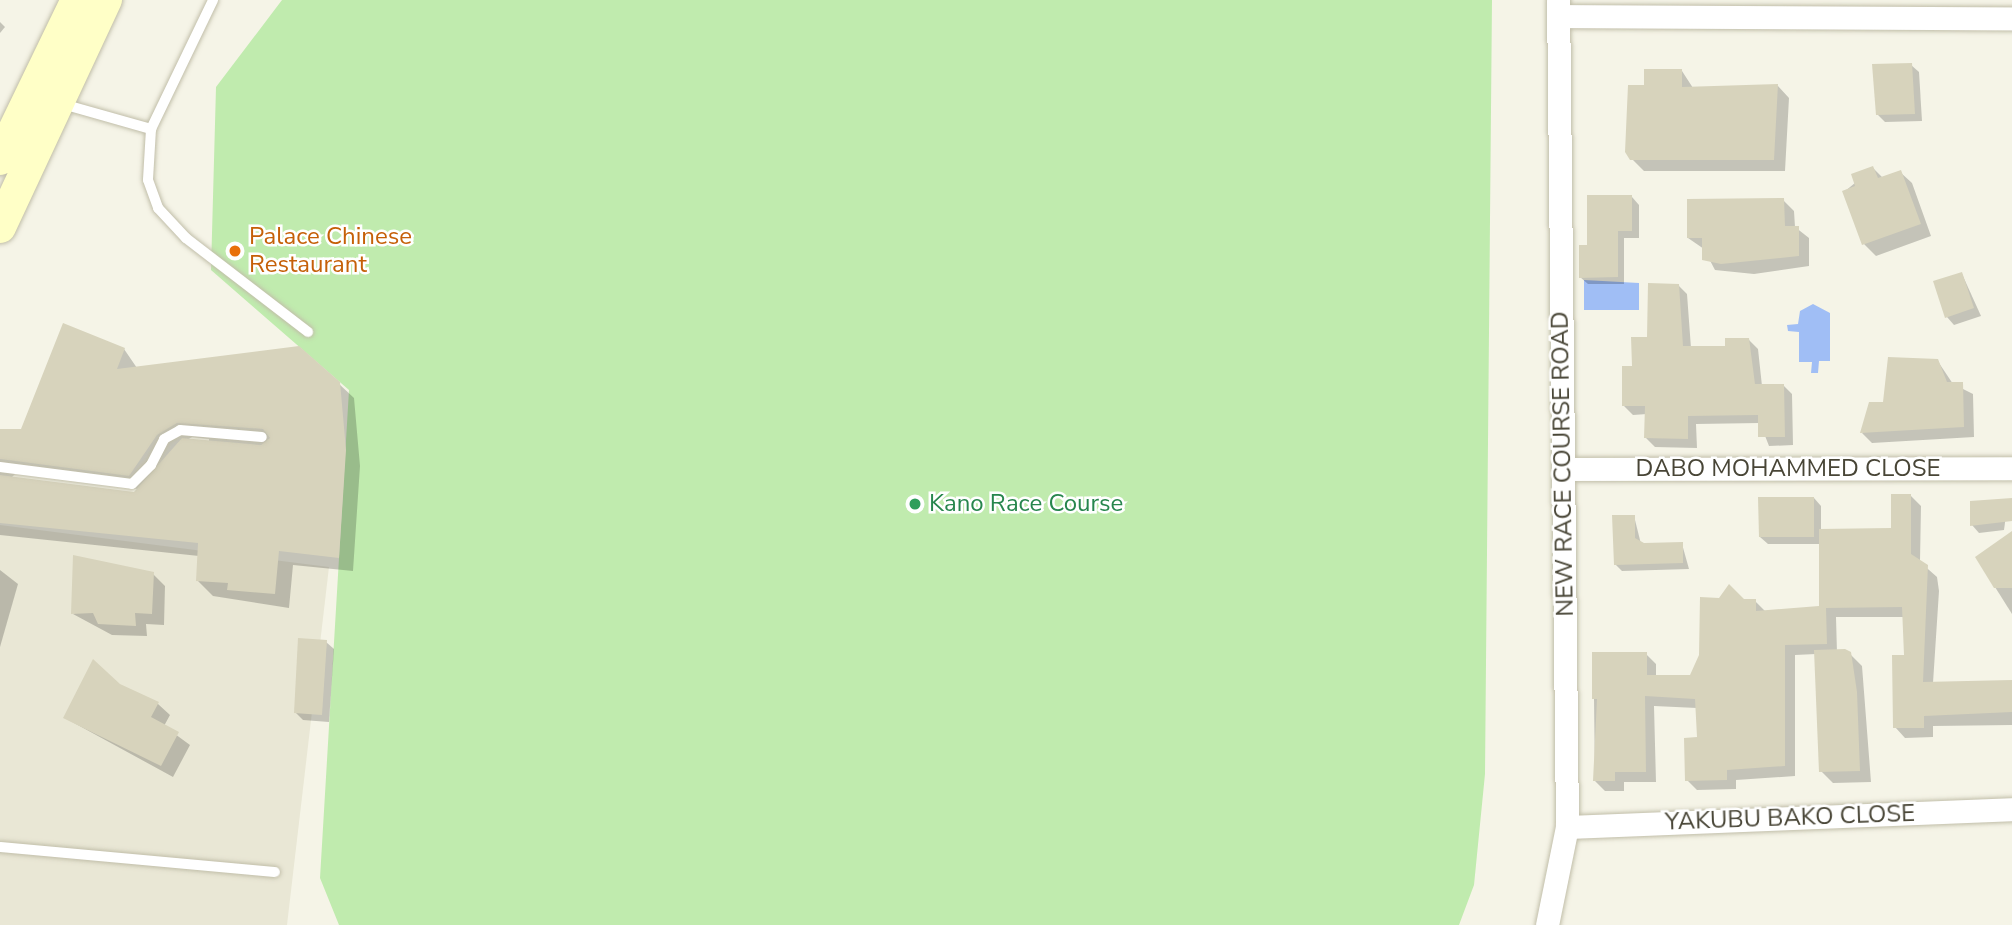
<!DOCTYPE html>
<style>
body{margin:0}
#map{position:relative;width:2012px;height:925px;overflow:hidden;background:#f5f4e7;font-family:"Nunito Sans",sans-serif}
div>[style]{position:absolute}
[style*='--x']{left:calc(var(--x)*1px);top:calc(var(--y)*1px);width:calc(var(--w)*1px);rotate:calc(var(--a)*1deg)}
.residential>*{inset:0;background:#e9e7d5}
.green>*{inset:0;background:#c0ebae}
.water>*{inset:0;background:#a0bef5}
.shadow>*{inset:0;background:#0003}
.building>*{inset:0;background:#d7d3bc}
.roads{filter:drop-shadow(0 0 2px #c1bea9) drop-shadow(0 0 2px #c1bea9)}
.lane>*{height:10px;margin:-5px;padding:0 5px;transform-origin:5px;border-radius:5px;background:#fff}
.street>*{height:23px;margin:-11.5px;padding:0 11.5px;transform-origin:11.5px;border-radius:11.5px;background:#fff}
.secondary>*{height:32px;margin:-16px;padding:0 16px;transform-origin:16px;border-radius:16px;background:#ffffc7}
.dots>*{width:19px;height:19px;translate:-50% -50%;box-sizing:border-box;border:4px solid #fff;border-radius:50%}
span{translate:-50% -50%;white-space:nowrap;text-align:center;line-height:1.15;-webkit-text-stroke:5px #fff;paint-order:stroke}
.food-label{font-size:24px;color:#c56008}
.left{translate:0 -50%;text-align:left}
.street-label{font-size:24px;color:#484536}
.leisure-label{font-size:24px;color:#27864d}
</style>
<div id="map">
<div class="residential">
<div style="clip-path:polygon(0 525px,329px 567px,287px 925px,0 925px)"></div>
</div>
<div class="green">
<div style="clip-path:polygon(282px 0,1492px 0,1485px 774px,1474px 885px,1459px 925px,339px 925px,320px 878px,349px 390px,211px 270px,216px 87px)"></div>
</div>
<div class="water">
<div style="clip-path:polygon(1584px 280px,1639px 283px,1639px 310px,1584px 310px)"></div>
<div style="clip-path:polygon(1813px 304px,1830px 313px,1830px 361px,1819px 361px,1818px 373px,1811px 373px,1812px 362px,1799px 362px,1799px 332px,1788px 331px,1787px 325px,1798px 324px,1800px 311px)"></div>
</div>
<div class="shadow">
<div style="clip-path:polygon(0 22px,5px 27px,0 33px)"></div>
<div style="clip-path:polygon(1911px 65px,1919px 72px,1922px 121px,1885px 122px,1877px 114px)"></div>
<div style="clip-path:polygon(1682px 71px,1693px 88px,1778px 86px,1789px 98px,1785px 171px,1644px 171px,1631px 158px,1645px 87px)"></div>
<div style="clip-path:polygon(1873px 168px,1883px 178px,1900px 172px,1912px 183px,1931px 236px,1876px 256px,1864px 244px,1844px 192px)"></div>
<div style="clip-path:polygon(1632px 197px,1639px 205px,1639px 238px,1624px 238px,1624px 284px,1588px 284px,1580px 277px,1589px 246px)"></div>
<div style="clip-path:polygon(1783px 200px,1794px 211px,1795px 227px,1809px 238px,1809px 266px,1754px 274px,1715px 270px,1704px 249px,1688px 238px)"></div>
<div style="clip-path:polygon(1962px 274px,1981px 316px,1954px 325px,1947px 317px)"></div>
<div style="clip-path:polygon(1678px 285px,1687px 294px,1691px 348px,1727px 348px,1749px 340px,1758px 349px,1762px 386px,1783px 385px,1792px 394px,1793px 445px,1769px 446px,1760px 423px,1696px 424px,1697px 448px,1655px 447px,1646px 438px,1647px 414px,1633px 415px,1624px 406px,1633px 368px)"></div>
<div style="clip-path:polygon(evenodd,124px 349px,137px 368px,338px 383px,354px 398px,360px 466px,353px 571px,293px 565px,289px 608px,213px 596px,198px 581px,199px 556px,0 535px,0 431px,22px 431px,124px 349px,192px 437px,209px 439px,209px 442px,187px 440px,192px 437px,124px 349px,16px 473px,138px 489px,132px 494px,11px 478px,16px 473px)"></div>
<div style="clip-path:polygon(1937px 360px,1953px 384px,1973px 394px,1974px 437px,1872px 443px,1862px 433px)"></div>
<div style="clip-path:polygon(1911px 496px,1921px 506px,1920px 562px,1937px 577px,1939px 591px,1933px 683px,2012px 682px,2012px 725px,1933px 726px,1933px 737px,1905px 738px,1895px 727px,1906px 657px,1904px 617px,1836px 617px,1837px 653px,1850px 654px,1862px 666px,1871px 782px,1833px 783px,1821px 771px,1816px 654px,1795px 655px,1795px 776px,1736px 780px,1736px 789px,1697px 790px,1687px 780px,1698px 739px,1697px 708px,1654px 706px,1656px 782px,1624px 782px,1624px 791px,1605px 791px,1595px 781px,1594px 699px,1646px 654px,1656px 664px,1656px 677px,1692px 677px,1744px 601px,1755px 601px,1766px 612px,1821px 608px,1821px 544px,1768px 544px,1760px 537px,1814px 498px,1821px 506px,1821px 531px,1893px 530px)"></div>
<div style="clip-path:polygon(2007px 508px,2004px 530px,1979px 533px,1972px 525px)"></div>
<div style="clip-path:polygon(1634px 516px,1641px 544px,1682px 544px,1689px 569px,1622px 571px,1615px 564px)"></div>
<div style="clip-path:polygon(2012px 533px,2012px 614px,1995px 587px)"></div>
<div style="clip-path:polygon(0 570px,18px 584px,0 647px)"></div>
<div style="clip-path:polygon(153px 574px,165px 586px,164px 625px,146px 624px,147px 636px,112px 635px,73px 614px)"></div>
<div style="clip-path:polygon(326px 642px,334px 649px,329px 722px,303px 720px,295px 712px)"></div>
<div style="clip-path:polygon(119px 686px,158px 704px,170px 715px,164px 726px,190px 745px,173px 777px,65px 718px)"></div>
</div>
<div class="building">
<div style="clip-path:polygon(1912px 63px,1915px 114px,1876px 115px,1872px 64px)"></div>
<div style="clip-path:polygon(1644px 69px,1682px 69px,1682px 87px,1778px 84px,1774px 160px,1630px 160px,1625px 152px,1628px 85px,1644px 85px)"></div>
<div style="clip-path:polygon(1873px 166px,1878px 178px,1901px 170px,1921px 224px,1862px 245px,1842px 191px,1855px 186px,1851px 174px)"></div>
<div style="clip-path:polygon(1587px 195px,1632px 195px,1632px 231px,1618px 231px,1618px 277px,1579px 278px,1579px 245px,1587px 245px)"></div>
<div style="clip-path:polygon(1784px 198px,1785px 226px,1799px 226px,1799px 256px,1721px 264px,1702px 260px,1702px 238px,1687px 238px,1687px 199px)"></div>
<div style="clip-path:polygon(1962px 272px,1974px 308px,1945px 318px,1933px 281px)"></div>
<div style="clip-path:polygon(1648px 283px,1679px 284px,1683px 346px,1725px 346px,1725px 338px,1749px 338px,1755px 384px,1784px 384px,1785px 437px,1758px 437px,1758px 415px,1688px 416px,1688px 439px,1644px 438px,1645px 406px,1622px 406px,1622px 366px,1632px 366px,1631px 337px,1647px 337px)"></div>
<div style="clip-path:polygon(63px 323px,125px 348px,117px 369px,299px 346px,340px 382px,346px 450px,339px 558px,279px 551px,275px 594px,227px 590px,228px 583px,196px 581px,198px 543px,0 523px,0 475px,134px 492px,182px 438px,261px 445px,270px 438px,263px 429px,177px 423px,157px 435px,129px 476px,0 459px,0 429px,21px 429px)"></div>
<div style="clip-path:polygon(1888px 357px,1938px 359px,1947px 382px,1963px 382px,1964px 427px,1860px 433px,1869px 402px,1883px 402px)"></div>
<div style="clip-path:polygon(1891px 494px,1911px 494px,1911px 554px,1928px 565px,1923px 682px,2012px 680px,2012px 712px,1924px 716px,1924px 728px,1893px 728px,1892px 655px,1904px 655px,1902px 607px,1826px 608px,1827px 644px,1785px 645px,1785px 766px,1727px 770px,1727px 780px,1685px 781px,1684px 738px,1697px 737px,1695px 699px,1645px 696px,1646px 772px,1615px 772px,1615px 781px,1593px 781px,1597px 699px,1592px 699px,1592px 652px,1647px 652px,1647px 675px,1690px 675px,1699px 655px,1700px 597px,1719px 598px,1729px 584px,1744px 599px,1756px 599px,1756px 611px,1819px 606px,1819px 529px,1891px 528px)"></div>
<div style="clip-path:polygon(1758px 497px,1814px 497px,1814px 537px,1759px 537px)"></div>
<div style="clip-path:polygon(2012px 498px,2012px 521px,1970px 526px,1970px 501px)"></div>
<div style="clip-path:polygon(1612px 515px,1635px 515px,1635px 538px,1644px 543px,1683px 542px,1683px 563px,1614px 565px)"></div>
<div style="clip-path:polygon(2012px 531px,2012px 588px,1994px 588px,1975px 557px)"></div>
<div style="clip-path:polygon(73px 555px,154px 572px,152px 614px,135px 613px,136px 626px,98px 624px,93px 613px,71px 614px)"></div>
<div style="clip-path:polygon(298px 638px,327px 640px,322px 715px,294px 713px)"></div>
<div style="clip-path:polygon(1845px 649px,1851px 652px,1857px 692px,1860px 771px,1819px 772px,1814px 650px)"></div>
<div style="clip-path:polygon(93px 659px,120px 684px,159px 702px,151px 717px,179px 732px,161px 766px,63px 718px)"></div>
</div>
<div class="roads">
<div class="lane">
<div style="--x:59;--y:103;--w:96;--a:15.8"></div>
<div style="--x:151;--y:129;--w:143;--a:-64.3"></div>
<div style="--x:151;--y:129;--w:51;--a:93.4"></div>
<div style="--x:148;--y:180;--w:30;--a:70"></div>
<div style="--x:158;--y:208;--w:41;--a:47"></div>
<div style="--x:186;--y:238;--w:154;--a:37.6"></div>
<div style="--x:0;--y:467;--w:133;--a:7.3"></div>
<div style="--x:132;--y:484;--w:27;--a:-45"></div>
<div style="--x:151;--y:465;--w:29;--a:-63"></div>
<div style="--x:164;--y:439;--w:18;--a:-29"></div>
<div style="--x:180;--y:430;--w:82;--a:4.9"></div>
<div style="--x:0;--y:847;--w:276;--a:5.2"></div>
</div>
<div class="street">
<div style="--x:1558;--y:16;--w:454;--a:0.3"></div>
<div style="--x:1563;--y:469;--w:449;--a:-0.1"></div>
<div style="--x:1567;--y:827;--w:445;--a:-2.3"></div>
<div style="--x:1547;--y:925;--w:100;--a:-78.5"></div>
<div style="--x:1567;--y:827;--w:827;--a:-90.62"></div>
</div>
<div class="secondary">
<div style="--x:0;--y:159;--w:177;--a:-64.2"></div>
<div style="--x:0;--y:227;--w:251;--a:-65"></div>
</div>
</div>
<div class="dots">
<div style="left:235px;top:251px;background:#e8710a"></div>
<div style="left:915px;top:504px;background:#2e9e5b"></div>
</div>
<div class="food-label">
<span class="left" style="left:249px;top:251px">Palace Chinese<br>Restaurant</span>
</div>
<div class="street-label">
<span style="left:1563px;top:464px;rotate:-91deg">NEW RACE COURSE ROAD</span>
<span style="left:1788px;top:469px">DABO MOHAMMED CLOSE</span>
<span style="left:1790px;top:818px;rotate:-2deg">YAKUBU BAKO CLOSE</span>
</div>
<div class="leisure-label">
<span class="left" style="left:929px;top:504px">Kano Race Course</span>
</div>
</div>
